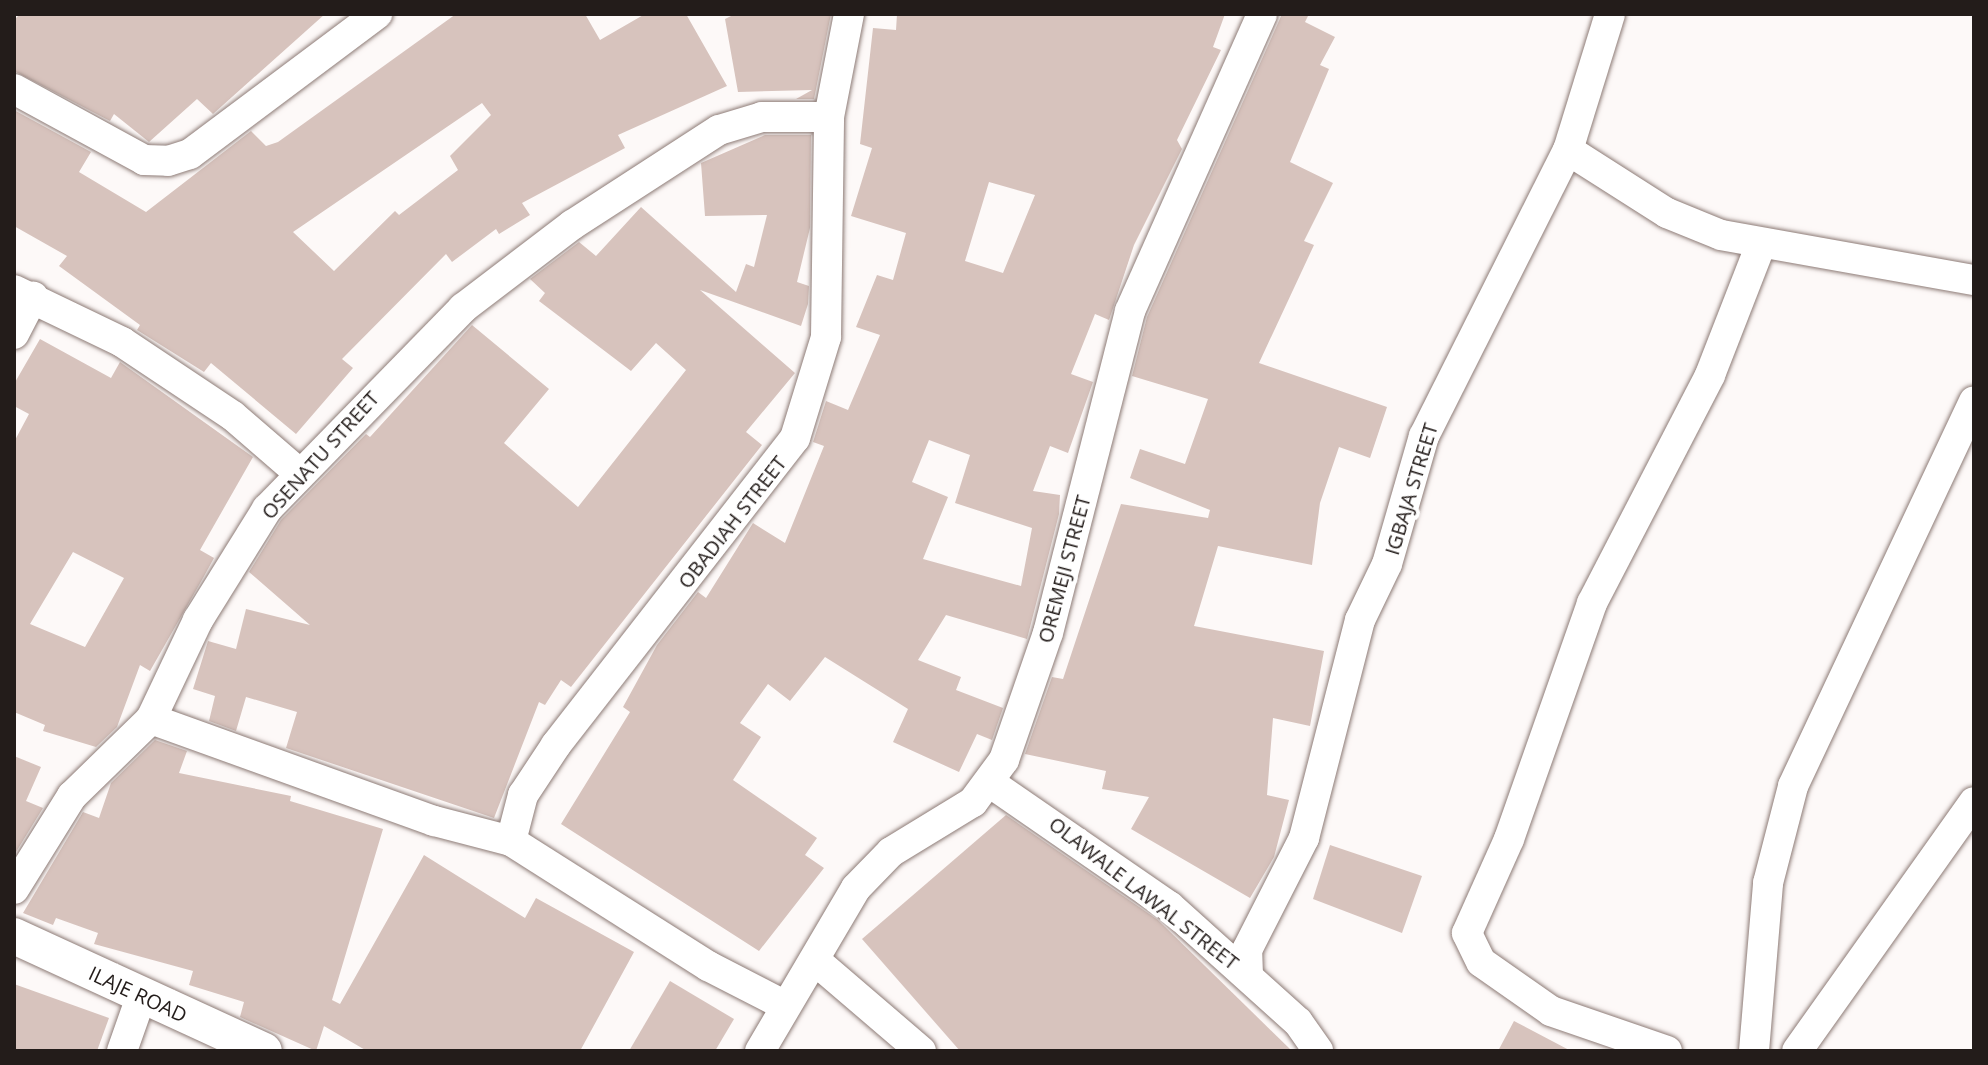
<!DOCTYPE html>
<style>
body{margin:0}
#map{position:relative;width:1988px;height:1065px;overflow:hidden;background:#fdf9f8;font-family:"Open Sans",sans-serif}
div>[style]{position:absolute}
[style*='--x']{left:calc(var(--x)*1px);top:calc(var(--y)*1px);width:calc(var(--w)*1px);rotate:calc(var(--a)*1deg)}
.building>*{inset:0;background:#d7c3bd}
.roads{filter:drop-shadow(0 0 2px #8d7b76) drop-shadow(0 0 2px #8d7b76)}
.minor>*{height:30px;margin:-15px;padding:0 15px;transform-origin:15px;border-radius:15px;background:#fff}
.tertiary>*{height:36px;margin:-18px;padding:0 18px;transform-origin:18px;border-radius:18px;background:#fff}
span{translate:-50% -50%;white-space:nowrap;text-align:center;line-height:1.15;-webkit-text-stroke:8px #fff;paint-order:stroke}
.street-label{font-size:20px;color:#231c1a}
.frame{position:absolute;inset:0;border:16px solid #231c1a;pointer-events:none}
</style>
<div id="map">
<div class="building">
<div style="clip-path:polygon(20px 14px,325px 14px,213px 114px,197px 99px,149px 142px,114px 114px,110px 121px,14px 71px,14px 20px)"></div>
<div style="clip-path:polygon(evenodd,456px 14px,585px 14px,600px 40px,645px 14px,686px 14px,727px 86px,618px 135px,625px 148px,522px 203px,530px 215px,499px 234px,496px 229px,452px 262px,446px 254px,342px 359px,353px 368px,296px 434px,211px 363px,204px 372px,137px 330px,140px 325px,59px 266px,67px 256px,14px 226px,14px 110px,91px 152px,79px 172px,146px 212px,251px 131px,266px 146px,278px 142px,456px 14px,482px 103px,491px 115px,450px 156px,458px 170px,399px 215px,395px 211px,334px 271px,293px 232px,482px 103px)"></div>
<div style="clip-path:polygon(735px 14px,831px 14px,814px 99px,796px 99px,812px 90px,738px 92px,725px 19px)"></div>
<div style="clip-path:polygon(evenodd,897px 14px,1225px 14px,1213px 47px,1221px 50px,1177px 140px,1182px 149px,1134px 245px,1109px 320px,1095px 314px,1071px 374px,1093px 382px,1068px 453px,1050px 446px,1033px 491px,1060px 495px,1059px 514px,1027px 639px,946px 615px,918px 660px,961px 677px,956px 690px,1003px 708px,992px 740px,977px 734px,959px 772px,893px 742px,908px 709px,825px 657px,790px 701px,768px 684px,740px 723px,761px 737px,733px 780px,817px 838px,805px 855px,824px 868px,759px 951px,561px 824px,630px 712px,623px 707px,657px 645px,698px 592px,706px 598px,753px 523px,785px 543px,824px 446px,813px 442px,826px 401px,848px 410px,880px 335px,856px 327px,877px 275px,893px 280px,906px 233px,851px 216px,872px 148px,860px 144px,873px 28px,896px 30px,897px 14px,989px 182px,1035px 195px,1003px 273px,965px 261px,989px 182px,897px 14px,929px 440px,970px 455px,955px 503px,1032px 528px,1021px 586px,923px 559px,948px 497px,912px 482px,929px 440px)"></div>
<div style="clip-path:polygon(1282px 14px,1309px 14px,1305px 22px,1335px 37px,1320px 65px,1329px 69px,1290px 162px,1333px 183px,1304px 241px,1314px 245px,1259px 363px,1387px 407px,1370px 458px,1339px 447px,1320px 503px,1312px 565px,1218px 546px,1194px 626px,1324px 651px,1310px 726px,1273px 718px,1267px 795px,1289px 800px,1274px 857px,1250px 898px,1131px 829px,1149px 797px,1102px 789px,1106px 771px,1025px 754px,1052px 677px,1063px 679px,1121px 504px,1208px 518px,1210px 510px,1130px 478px,1140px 449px,1185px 464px,1208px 399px,1132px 376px,1147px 317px)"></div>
<div style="clip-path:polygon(765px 135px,811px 135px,810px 228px,797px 282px,809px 286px,808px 304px,801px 326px,700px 290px,795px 373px,746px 432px,762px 445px,571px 687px,561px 680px,545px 705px,539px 702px,494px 818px,286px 748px,297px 712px,246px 697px,236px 731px,209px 721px,215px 696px,193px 689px,208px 641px,236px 649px,246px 609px,310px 625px,249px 572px,281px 520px,366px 434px,370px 437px,472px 325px,549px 389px,504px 443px,578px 507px,686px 370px,656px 343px,631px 371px,539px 301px,545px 293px,530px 279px,579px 242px,596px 256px,641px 207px,736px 292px,746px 264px,754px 267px,767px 215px,705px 216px,701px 163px)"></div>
<div style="clip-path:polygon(evenodd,40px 339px,111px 378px,120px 362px,253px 457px,200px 550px,214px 558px,203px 578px,150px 671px,140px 665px,117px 727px,96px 747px,43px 731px,45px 725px,14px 712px,14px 442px,29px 414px,14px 406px,14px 384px,40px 339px,73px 552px,124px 578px,85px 647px,30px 624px,73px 552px)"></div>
<div style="clip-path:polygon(155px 740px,187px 751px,179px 773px,291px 796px,290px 801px,383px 829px,332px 1000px,340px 1004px,424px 855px,525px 918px,536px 898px,634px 952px,580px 1051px,367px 1051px,324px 1026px,316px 1051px,240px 1017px,244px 1002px,189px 985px,193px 971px,94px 944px,98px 933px,56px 918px,53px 925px,23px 913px,83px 812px,99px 818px,111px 783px)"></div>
<div style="clip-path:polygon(14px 756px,41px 767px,26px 801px,43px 808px,16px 852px)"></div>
<div style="clip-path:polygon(1006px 815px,1158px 920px,1292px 1051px,960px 1051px,862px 939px)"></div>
<div style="clip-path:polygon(1330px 845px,1422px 876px,1402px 933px,1313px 899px)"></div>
<div style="clip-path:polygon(670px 981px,734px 1019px,715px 1051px,629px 1051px)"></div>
<div style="clip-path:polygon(14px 984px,109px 1018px,97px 1051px,14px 1051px)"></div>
<div style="clip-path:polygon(1514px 1021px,1571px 1051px,1498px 1051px)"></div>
</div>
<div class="roads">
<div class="minor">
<div style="--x:14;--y:89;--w:148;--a:28.6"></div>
<div style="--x:144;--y:160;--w:24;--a:2"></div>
<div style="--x:168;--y:161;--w:23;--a:-18"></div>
<div style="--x:190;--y:154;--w:234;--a:-36.8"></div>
<div style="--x:1568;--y:150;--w:117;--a:32.5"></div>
<div style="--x:1667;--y:213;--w:58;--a:22.2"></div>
<div style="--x:1721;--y:235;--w:257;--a:10.1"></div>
<div style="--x:14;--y:290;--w:120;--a:25.7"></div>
<div style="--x:122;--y:342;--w:133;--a:33.7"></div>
<div style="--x:233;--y:416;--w:87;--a:40.8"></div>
<div style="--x:14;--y:334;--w:42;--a:-62.8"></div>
<div style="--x:992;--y:784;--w:215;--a:34.6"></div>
<div style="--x:1169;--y:906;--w:173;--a:42"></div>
<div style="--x:1298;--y:1022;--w:35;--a:55"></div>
<div style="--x:511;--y:841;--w:48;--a:-75.4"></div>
<div style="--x:523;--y:795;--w:60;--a:-56.6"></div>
<div style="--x:556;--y:745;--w:389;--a:-52.1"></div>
<div style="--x:795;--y:438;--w:106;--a:-72.9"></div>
<div style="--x:826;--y:337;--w:220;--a:-89.2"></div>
<div style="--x:829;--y:117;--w:105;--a:-79"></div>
<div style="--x:14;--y:889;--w:110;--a:-58.1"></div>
<div style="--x:72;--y:796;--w:110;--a:-44.3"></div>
<div style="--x:817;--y:962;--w:137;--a:40.6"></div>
<div style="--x:1248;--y:975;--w:25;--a:-92"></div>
<div style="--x:1247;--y:950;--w:126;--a:-63"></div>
<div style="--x:1304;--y:838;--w:225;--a:-75.6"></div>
<div style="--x:1360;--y:620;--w:62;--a:-64.3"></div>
<div style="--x:1387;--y:564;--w:133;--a:-73.9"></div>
<div style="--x:1424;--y:436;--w:320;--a:-63.3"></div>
<div style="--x:1568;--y:150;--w:142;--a:-72.8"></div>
<div style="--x:784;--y:1005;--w:85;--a:-152.8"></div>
<div style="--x:708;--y:966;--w:233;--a:-147.6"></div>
<div style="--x:511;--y:841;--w:80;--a:-165.4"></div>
<div style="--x:434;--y:821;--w:301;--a:-160.2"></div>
<div style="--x:151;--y:719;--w:110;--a:-64.6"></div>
<div style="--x:198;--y:620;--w:131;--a:-58.1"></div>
<div style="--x:267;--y:509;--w:281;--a:-45.7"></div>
<div style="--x:463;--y:308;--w:137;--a:-37.3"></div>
<div style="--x:572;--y:225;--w:175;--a:-32.9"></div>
<div style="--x:719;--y:130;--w:45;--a:-16.8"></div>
<div style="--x:762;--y:117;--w:67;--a:0"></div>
<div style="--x:122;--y:1051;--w:57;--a:-70.6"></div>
<div style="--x:760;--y:1051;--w:189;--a:-59.5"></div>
<div style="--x:856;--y:888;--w:50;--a:-45.8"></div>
<div style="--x:891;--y:852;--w:96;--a:-31.4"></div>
<div style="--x:973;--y:802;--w:52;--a:-53.6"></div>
<div style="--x:1004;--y:760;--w:134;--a:-70.9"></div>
<div style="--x:1048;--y:633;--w:332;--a:-75.7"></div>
<div style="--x:1130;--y:311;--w:325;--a:-66"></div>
<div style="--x:1667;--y:1051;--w:123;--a:-161"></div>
<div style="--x:1551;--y:1011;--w:85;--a:-145"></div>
<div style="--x:1481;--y:962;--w:32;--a:-116"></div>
<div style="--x:1467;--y:933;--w:103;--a:-65.9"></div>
<div style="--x:1509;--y:839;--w:250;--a:-70.6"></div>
<div style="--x:1592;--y:603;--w:257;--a:-62.6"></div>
<div style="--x:1710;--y:375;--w:141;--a:-68.7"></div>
<div style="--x:1754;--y:1051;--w:169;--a:-85.2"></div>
<div style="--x:1768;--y:883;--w:100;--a:-75.5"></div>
<div style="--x:1793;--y:786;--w:425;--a:-64.8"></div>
<div style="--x:1797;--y:1051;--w:305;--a:-54.6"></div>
</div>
<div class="tertiary">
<div style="--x:14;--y:936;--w:275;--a:24.7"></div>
</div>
</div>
<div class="street-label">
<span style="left:320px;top:455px;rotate:-48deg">OSENATU STREET</span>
<span style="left:1411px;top:489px;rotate:-73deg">IGBAJA STREET</span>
<span style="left:732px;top:522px;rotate:-52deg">OBADIAH STREET</span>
<span style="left:1064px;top:569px;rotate:-75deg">OREMEJI STREET</span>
<span style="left:1144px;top:893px;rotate:38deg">OLAWALE LAWAL STREET</span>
<span style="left:138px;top:994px;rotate:25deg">ILAJE ROAD</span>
</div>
<div class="frame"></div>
</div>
